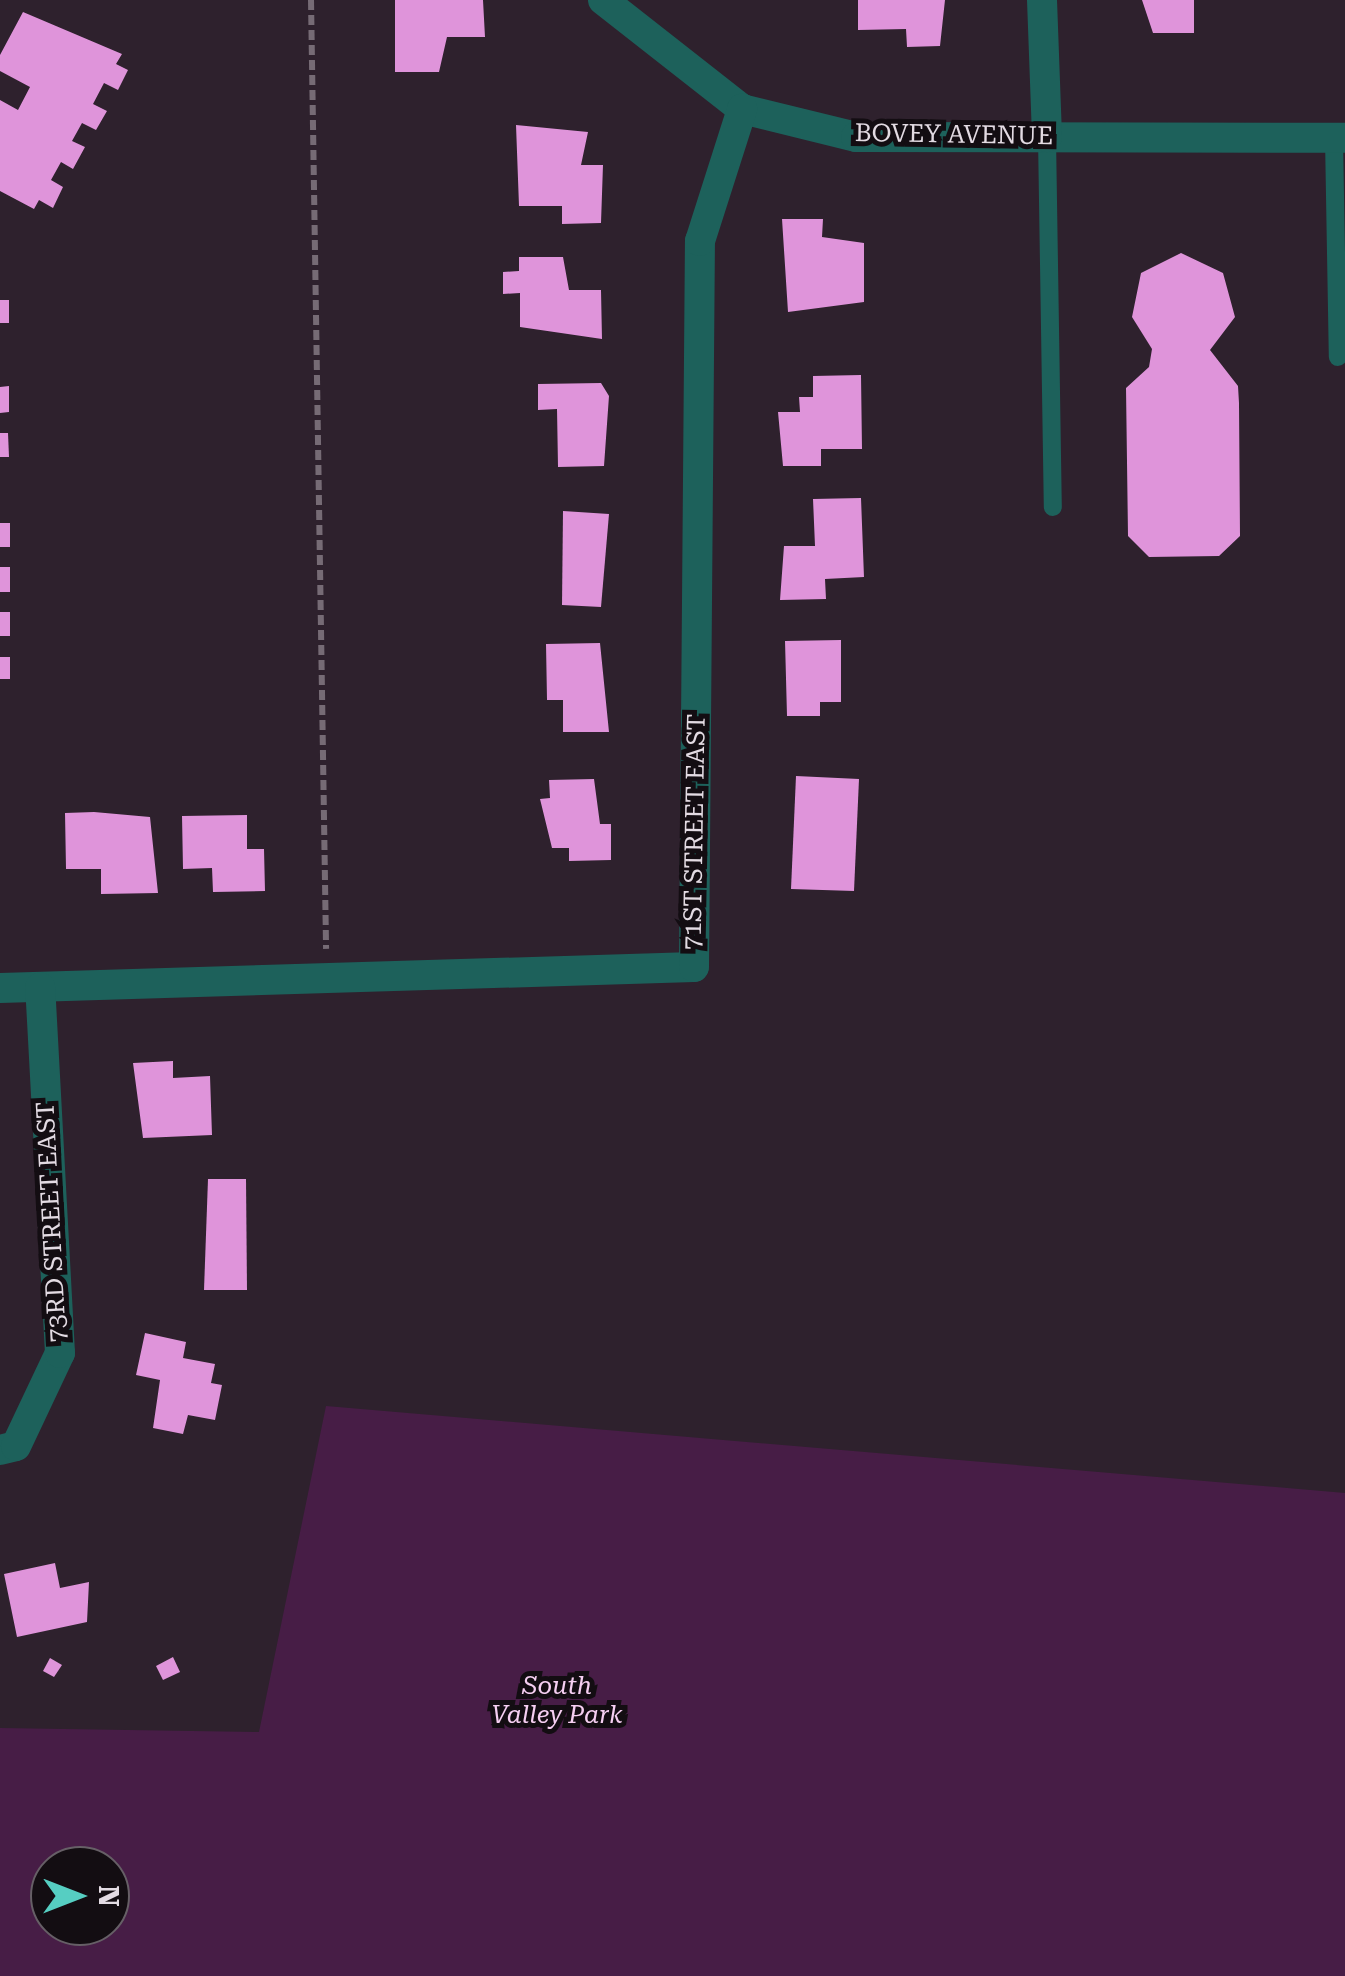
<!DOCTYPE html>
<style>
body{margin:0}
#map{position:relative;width:1345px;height:1976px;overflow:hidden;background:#2e212d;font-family:"Roboto Serif",serif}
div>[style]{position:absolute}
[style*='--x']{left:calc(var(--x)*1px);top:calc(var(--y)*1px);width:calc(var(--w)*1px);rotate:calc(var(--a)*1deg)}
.green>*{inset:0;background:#471d46}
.building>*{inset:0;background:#df94da}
.path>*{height:6px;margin-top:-3px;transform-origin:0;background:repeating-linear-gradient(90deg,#766b75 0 10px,transparent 0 15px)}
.lane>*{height:18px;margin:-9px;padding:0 9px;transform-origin:9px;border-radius:9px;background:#1d615b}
.street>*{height:30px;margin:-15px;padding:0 15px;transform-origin:15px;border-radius:15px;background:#1d615b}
span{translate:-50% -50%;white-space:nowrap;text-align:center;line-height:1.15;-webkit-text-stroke:10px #130d12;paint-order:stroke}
.street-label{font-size:25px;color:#e3dbe3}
.park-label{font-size:25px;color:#f6cff2;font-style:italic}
.north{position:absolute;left:30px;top:1846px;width:100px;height:100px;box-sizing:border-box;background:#130d12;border:2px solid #665f66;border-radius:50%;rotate:90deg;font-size:28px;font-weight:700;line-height:40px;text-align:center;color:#e3dbe3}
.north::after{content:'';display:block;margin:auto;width:35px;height:45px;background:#56cec2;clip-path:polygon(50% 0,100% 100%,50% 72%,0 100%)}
</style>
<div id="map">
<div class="green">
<div style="clip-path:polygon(evenodd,326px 1406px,1345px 1493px,1345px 1976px,0 1976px,0 1728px,259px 1732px,326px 1406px,50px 1866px,110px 1866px,110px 1926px,50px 1926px,50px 1866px)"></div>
</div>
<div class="building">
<div style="clip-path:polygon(395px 0,483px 0,485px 37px,447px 37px,439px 72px,395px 72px)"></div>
<div style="clip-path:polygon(858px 0,945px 0,940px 46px,907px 47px,906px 29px,858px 30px)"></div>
<div style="clip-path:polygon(1142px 0,1194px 0,1194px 33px,1153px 33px)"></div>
<div style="clip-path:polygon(23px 12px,122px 54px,116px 64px,128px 70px,118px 90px,104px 83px,93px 104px,107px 111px,96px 130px,82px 123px,72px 141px,85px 147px,73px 169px,61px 162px,51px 180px,63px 187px,53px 208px,39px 200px,34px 209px,0 191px,0 100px,18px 110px,30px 87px,0 71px,0 55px)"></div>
<div style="clip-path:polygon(516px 125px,588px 132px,581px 165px,603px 165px,601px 223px,562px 224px,562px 206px,519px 206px)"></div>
<div style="clip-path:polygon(782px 219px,823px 219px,822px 237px,864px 243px,864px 302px,788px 312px)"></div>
<div style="clip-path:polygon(1181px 253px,1223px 273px,1235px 317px,1210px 350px,1238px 386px,1239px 403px,1240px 536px,1219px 556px,1149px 557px,1128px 536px,1126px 388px,1149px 367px,1152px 349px,1132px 317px,1141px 273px)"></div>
<div style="clip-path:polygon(519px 257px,563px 257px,569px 290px,601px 290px,602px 339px,520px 327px,520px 293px,503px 294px,503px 272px,519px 271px)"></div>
<div style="clip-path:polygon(0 300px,9px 300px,9px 323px,0 323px)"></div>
<div style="clip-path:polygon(861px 375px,862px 449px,821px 449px,821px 466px,783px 466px,778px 412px,800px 412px,799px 397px,813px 397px,813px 376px)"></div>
<div style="clip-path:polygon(601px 383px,609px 396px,604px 466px,558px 467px,557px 409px,538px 410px,538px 384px)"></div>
<div style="clip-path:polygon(9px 386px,9px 412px,0 413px,0 387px)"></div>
<div style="clip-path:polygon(0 433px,8px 433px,9px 457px,0 457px)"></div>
<div style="clip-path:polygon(861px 498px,864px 577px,825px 579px,826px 599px,780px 600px,784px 546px,815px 546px,813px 499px)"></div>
<div style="clip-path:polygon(563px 511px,609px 514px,601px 607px,562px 605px)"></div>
<div style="clip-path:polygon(0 523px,10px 523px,10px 547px,0 547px)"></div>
<div style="clip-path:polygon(0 567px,10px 567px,10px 592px,0 592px)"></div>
<div style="clip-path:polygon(0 612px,10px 612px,10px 636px,0 636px)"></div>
<div style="clip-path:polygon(841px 640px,841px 702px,820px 702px,820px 716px,787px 716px,785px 641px)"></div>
<div style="clip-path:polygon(600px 643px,609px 732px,563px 732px,563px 700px,547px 700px,546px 644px)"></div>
<div style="clip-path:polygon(0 657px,10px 657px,10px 679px,0 679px)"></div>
<div style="clip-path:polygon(796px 776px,859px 779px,854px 891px,791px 889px)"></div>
<div style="clip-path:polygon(594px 779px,600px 824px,611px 824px,611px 860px,569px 861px,569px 848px,552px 848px,540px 799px,550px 798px,549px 780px)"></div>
<div style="clip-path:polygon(94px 812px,150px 817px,158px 893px,101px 894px,101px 869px,66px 869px,65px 813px)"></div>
<div style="clip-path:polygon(247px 815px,247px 849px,264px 849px,265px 891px,213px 892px,212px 868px,183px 869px,182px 816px)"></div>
<div style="clip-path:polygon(173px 1061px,173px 1078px,210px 1076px,212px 1135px,143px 1138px,133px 1063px)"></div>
<div style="clip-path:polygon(208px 1179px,246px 1179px,247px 1290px,204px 1290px)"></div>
<div style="clip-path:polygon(145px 1333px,186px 1342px,183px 1358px,215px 1364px,211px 1383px,222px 1385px,215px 1420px,188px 1415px,183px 1434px,153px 1428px,160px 1380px,136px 1375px)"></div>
<div style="clip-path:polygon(55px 1563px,60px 1588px,89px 1582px,87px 1622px,17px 1637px,4px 1574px)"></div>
<div style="clip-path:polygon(173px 1657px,180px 1672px,163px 1680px,156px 1666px)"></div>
<div style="clip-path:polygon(50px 1658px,62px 1665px,54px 1677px,43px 1671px)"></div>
</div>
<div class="path">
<div style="--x:311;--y:0;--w:949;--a:89.09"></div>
</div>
<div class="lane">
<div style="--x:1047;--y:137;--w:370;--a:89.1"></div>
<div style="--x:1334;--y:138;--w:219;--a:89"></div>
</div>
<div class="street">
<div style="--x:603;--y:0;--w:177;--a:38.1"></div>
<div style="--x:742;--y:109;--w:117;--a:13.8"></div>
<div style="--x:856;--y:137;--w:489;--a:0.1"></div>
<div style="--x:1042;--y:0;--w:137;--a:87.9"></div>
<div style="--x:0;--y:988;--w:694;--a:-1.73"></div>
<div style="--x:694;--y:967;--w:726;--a:-89.53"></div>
<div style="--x:700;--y:241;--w:139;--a:-72.3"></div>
<div style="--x:0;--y:1450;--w:16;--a:-14"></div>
<div style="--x:16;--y:1446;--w:103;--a:-64.7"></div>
<div style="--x:60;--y:1353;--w:366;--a:-93.1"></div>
</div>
<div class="street-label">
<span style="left:954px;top:135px;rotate:1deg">BOVEY AVENUE</span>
<span style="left:695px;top:832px;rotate:-89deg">71ST STREET EAST</span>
<span style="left:52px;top:1222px;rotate:-93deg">73RD STREET EAST</span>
</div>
<div class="park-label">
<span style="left:557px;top:1701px">South<br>Valley Park</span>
</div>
<div class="north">N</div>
</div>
